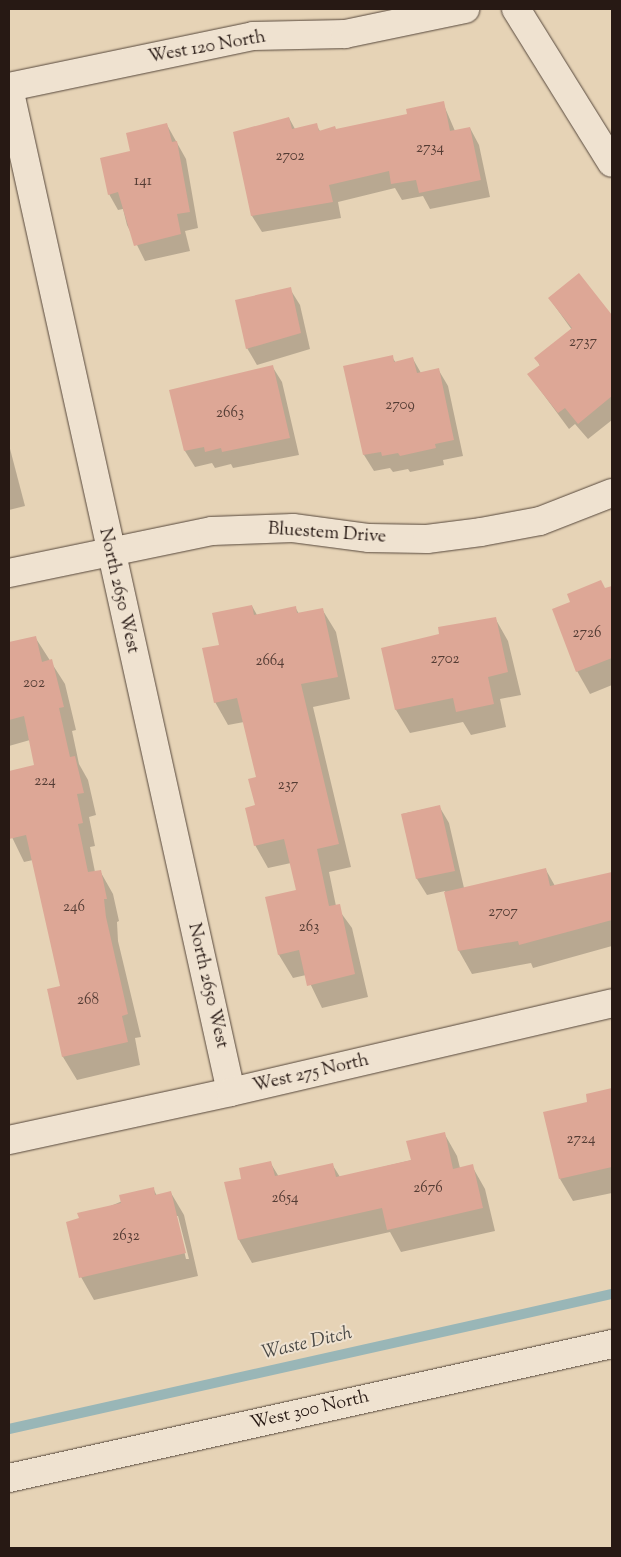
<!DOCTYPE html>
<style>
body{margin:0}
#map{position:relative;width:621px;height:1557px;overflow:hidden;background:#e6d3b6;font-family:"Sorts Mill Goudy",serif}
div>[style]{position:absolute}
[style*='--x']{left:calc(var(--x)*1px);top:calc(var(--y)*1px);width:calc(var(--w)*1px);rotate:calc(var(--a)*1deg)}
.shadow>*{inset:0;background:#0003}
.stream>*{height:10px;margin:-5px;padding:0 5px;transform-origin:5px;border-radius:5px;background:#99b6b7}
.building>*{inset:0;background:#dda796}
.roads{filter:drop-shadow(0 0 1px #57483c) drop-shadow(0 0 1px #57483c)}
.minor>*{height:28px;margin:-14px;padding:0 14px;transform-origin:14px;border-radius:14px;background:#efe2d0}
span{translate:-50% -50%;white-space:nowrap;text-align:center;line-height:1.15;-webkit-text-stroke:4px #efe2d0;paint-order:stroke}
.number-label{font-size:15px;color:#543c34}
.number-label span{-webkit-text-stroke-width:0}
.street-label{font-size:18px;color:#271914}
.water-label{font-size:19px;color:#494845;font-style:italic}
.frame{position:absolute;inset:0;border:10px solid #271914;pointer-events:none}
</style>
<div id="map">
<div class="shadow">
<div style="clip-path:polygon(443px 103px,455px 131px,470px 128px,479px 145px,490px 197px,430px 209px,423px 196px,402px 200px,395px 188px,338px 202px,341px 218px,262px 232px,252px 216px,234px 133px,289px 118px,295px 129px,316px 125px,320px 131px,336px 130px,409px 115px)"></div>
<div style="clip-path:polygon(167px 125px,186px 159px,198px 228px,185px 231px,190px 251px,145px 261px,127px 225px,123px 209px,118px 210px,109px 194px,132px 152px)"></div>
<div style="clip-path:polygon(579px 275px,612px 317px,612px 420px,588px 439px,575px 424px,569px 429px,529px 375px,540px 366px,536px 358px,572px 330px,549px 298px)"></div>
<div style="clip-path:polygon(290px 289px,300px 305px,310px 349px,257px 365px,247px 348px)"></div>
<div style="clip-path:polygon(392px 357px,396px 363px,413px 359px,421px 373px,438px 369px,448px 386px,463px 456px,443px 460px,444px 465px,410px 472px,408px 469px,393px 472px,390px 468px,374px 471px,364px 455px,345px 367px)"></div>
<div style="clip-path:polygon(272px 366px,282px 382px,299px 455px,233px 468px,231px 464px,215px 468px,212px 463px,195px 467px,185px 451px,171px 391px)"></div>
<div style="clip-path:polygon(9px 445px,25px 506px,9px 510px)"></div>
<div style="clip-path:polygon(612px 587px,612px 685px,590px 694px,577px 671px,605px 590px)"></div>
<div style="clip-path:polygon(252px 606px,257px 615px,295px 607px,299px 614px,322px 609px,336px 632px,350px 699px,313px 707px,351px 867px,329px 872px,336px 906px,352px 928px,368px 997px,322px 1008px,306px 975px,293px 978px,279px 955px,266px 898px,297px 891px,291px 863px,268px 868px,255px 845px,257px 778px,244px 722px,228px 725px,215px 702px,220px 646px)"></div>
<div style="clip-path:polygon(495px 618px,508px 641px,521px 695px,500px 699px,506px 727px,471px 735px,463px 722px,410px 733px,396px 710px,383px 649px,441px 635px)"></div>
<div style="clip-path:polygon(35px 637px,65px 684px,76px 730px,72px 731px,79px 764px,88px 780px,96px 815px,89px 817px,95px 846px,90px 847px,95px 872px,100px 871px,113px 894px,119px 921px,117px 922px,118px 941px,141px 1037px,135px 1038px,140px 1065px,77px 1080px,63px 1057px,48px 990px,61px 987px,33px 860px,24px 862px,9px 831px,9px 772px,36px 766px,30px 740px,9px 746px,9px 644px)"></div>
<div style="clip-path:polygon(439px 806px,449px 823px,464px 888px,546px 870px,555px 886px,612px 874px,612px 946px,533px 968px,531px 963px,472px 974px,459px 951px,445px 891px,427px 895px,417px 879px,402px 814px)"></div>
<div style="clip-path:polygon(612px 1090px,612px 1193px,573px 1201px,560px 1179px,589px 1103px,587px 1095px)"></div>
<div style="clip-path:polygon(444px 1133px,457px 1156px,460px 1168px,472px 1166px,485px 1189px,495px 1231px,401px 1252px,390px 1232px,252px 1263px,239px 1240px,243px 1179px,270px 1162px,279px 1177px,332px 1164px,340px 1177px,412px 1160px)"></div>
<div style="clip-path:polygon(evenodd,153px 1188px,157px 1196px,171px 1193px,184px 1215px,198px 1276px,94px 1300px,81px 1277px,80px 1219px,153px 1188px,176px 1216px,178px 1216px,189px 1259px,186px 1259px,176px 1216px)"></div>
</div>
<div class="stream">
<div style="--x:9;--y:1429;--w:618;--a:-12.62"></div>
</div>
<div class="building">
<div style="clip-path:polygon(444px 101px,450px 131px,470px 127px,481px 180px,419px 193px,416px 180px,391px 184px,389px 171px,329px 185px,333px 202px,251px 216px,233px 132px,289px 117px,292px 129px,317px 123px,319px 131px,335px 126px,336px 129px,407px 114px,406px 109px)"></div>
<div style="clip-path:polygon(167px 123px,172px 142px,177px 141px,190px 212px,177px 214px,181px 234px,134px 246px,118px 192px,108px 195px,100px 158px,130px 151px,126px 133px)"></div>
<div style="clip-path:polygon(579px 273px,612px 315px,612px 396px,578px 424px,565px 408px,558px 413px,527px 374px,540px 365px,534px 358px,572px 328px,548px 298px)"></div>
<div style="clip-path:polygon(291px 287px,301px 333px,246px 349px,235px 300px)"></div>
<div style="clip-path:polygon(393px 355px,394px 362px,413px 357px,417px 373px,439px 368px,454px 440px,435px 444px,436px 448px,400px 456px,398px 453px,382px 456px,381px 452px,363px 455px,343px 366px)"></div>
<div style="clip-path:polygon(273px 365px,290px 438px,222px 452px,221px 448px,205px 452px,204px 447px,184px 451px,169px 390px)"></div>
<div style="clip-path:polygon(601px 580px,605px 588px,612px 586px,612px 658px,576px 672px,552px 609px,570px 602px,567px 594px)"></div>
<div style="clip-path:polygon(252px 605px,254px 615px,296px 606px,297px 613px,323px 608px,338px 677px,301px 684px,339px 844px,317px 849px,329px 906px,340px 904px,355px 974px,307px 986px,299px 950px,278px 955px,265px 897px,296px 890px,284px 839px,254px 846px,245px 808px,255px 805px,248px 779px,256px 777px,237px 698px,214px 703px,202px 648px,219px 645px,212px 613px)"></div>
<div style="clip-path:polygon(496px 617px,508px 672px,488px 677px,494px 704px,456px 712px,453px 698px,395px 710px,381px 648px,439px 634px,438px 627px)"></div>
<div style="clip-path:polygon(36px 636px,42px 662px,52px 659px,64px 707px,59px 708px,70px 757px,75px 756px,84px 793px,77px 794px,83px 823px,78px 824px,88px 872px,101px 870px,107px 899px,104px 899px,106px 917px,128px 1014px,122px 1016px,128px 1042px,62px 1057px,47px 989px,60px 986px,26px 835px,9px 839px,9px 771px,34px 765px,24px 716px,9px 720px,9px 642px)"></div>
<div style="clip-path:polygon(440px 805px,455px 871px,416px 879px,401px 814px)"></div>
<div style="clip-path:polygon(546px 868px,550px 886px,612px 872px,612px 920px,519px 945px,518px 941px,458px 951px,444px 892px)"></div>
<div style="clip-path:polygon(612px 1088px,612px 1167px,559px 1179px,543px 1112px,587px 1102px,586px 1094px)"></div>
<div style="clip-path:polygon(445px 1132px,453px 1169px,473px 1164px,483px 1208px,387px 1230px,382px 1208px,238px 1240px,224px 1182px,241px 1179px,239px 1168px,271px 1161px,275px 1176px,333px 1163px,336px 1177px,411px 1160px,406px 1141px)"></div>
<div style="clip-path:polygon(154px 1187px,155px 1195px,171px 1191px,186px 1253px,79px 1278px,66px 1222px,79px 1218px,77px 1213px,121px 1203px,119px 1195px)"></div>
</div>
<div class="roads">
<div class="minor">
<div style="--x:516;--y:9;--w:181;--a:58.1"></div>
<div style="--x:9;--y:87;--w:249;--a:-11.8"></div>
<div style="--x:253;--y:36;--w:92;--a:-1.2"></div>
<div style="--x:345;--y:34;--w:123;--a:-11.8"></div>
<div style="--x:9;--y:88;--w:1028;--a:77.53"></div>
<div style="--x:9;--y:573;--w:207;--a:-11.7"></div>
<div style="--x:212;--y:531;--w:81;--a:-2.1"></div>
<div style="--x:293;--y:528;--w:77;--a:7.5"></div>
<div style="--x:369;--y:538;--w:58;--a:1"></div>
<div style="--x:427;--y:539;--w:54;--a:-7.4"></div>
<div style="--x:481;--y:532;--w:60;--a:-10.6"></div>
<div style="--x:540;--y:521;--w:77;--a:-21.3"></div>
<div style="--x:9;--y:1140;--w:227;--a:-12.2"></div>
<div style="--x:231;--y:1092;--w:391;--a:-13.1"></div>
<div style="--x:9;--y:1478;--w:618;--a:-12.53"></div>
</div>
</div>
<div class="number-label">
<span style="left:430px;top:149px">2734</span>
<span style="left:290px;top:157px">2702</span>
<span style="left:143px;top:182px">141</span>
<span style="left:583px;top:343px">2737</span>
<span style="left:400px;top:406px">2709</span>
<span style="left:230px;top:414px">2663</span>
<span style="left:587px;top:634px">2726</span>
<span style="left:445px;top:660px">2702</span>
<span style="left:270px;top:662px">2664</span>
<span style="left:34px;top:684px">202</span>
<span style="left:45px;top:782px">224</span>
<span style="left:288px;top:786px">237</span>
<span style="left:74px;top:908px">246</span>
<span style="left:503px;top:913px">2707</span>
<span style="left:309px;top:928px">263</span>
<span style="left:88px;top:1001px">268</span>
<span style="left:581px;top:1140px">2724</span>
<span style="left:428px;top:1189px">2676</span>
<span style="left:285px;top:1199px">2654</span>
<span style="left:126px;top:1237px">2632</span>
</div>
<div class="street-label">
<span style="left:207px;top:48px;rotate:-10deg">West 120 North</span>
<span style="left:327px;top:534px;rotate:4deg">Bluestem Drive</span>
<span style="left:118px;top:591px;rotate:77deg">North 2650 West</span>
<span style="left:207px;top:986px;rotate:77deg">North 2650 West</span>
<span style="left:311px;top:1074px;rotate:-13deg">West 275 North</span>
<span style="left:310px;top:1411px;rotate:-13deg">West 300 North</span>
</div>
<div class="water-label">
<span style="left:307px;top:1344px;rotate:-13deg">Waste Ditch</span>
</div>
<div class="frame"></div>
</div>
